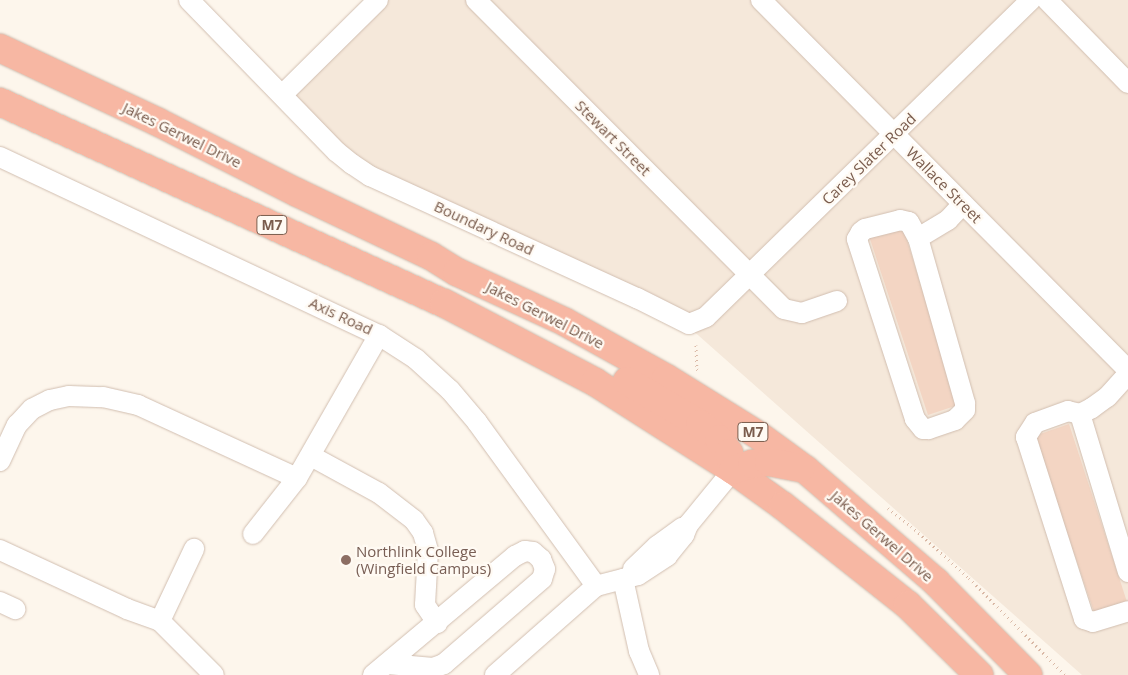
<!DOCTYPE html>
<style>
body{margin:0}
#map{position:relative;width:1128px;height:675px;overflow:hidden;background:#fdf6ec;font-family:"Open Sans",sans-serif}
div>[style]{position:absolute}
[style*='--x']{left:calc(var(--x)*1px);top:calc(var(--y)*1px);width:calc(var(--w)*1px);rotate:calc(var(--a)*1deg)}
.residential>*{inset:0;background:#f5e8da}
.building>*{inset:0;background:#f3d5c3}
.path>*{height:3px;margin-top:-1.5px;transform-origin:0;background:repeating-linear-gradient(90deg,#d9b8a5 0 1px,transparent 0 5px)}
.roads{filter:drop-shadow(0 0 1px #d1beb0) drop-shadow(0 0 1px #d1beb0)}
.minor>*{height:20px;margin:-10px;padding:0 10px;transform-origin:10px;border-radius:10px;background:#fff}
.highway>*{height:28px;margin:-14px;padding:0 14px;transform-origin:14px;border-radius:14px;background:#f7b7a3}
.dots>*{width:14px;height:14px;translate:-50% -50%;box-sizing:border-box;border:2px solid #fffaf3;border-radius:50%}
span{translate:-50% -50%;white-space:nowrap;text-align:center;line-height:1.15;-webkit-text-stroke:4.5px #fffaf3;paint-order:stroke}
.shield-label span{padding:1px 4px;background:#fffaf3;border:1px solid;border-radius:4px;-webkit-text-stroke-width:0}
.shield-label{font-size:14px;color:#7a5c4d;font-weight:700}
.street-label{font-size:15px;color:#7a5c4d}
.education-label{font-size:15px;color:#785e54}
.left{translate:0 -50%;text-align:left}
</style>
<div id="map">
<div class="residential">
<div style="clip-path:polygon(375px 0,1128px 0,1128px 675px,1082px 675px,690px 328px,370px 178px,279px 96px)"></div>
</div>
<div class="building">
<div style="clip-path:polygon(902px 224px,958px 405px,928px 415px,868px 233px)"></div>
<div style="clip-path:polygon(1069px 424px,1128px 605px,1095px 615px,1034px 436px)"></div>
</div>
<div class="path">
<div style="--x:696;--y:345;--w:24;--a:88"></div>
<div style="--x:697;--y:369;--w:3;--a:45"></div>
<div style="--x:888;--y:508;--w:29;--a:38"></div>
<div style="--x:911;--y:526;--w:78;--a:41.9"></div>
<div style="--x:969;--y:578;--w:136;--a:45.3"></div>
</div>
<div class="roads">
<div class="minor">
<div style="--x:189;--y:0;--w:212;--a:45.8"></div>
<div style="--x:337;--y:152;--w:19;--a:39"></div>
<div style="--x:352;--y:164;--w:22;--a:34"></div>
<div style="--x:370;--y:176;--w:294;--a:24.6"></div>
<div style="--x:637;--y:298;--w:58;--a:26.6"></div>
<div style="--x:689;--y:324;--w:18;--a:-22"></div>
<div style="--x:706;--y:317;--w:454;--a:-44.3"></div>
<div style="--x:476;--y:0;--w:436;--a:45.1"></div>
<div style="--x:784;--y:309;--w:18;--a:13"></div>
<div style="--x:802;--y:313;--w:37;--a:-19"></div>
<div style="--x:761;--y:0;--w:521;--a:45.23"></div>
<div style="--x:1047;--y:0;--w:116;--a:45.7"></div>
<div style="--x:282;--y:95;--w:135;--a:-44.7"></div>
<div style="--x:0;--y:157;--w:419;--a:25.2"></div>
<div style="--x:379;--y:335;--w:44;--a:33"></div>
<div style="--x:416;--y:359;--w:46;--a:42.4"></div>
<div style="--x:450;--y:390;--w:42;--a:49.8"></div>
<div style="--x:477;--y:422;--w:203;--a:54"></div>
<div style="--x:900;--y:220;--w:9;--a:13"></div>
<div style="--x:909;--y:222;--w:18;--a:61"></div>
<div style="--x:918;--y:238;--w:172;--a:74.1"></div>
<div style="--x:965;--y:403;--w:7;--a:90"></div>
<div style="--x:965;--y:410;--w:14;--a:135"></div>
<div style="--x:955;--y:420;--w:28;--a:161"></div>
<div style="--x:929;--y:429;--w:6;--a:180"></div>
<div style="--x:923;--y:429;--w:13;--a:-129"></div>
<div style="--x:915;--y:419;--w:189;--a:-107.9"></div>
<div style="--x:857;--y:239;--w:8;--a:-60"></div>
<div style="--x:861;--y:232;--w:5;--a:-37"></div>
<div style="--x:865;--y:229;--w:36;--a:-14"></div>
<div style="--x:918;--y:238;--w:35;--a:-31"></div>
<div style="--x:948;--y:220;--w:22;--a:-47"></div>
<div style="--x:1128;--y:374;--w:31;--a:132"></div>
<div style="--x:1107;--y:397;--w:19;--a:144"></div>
<div style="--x:1092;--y:408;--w:13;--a:153"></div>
<div style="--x:1080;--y:414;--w:12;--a:-166"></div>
<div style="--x:1068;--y:411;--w:35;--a:160"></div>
<div style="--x:1035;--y:423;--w:17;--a:123"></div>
<div style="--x:1026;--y:437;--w:191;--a:72.3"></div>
<div style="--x:1084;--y:619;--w:9;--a:18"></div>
<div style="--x:1093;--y:622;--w:37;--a:-17"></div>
<div style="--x:1080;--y:414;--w:165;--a:73.1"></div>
<div style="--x:311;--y:456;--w:77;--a:28.6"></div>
<div style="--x:379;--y:493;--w:44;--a:37.6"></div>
<div style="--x:414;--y:520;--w:16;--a:55"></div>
<div style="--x:423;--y:533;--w:19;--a:74"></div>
<div style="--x:428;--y:551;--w:54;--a:93.2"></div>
<div style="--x:425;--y:605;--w:22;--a:56"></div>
<div style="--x:0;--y:461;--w:40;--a:-65"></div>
<div style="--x:17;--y:425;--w:22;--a:-47"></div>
<div style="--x:32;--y:409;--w:20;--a:-27"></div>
<div style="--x:50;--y:400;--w:19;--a:-12"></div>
<div style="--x:69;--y:396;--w:34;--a:2"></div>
<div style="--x:103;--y:397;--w:36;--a:13"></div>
<div style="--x:138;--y:405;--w:175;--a:24.7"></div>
<div style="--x:253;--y:534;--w:71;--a:-51.8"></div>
<div style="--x:297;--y:478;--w:165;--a:-60.2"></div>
<div style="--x:0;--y:550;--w:140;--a:24.9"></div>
<div style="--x:127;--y:609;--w:35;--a:20"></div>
<div style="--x:160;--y:621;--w:80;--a:-64.7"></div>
<div style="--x:633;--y:569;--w:33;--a:-44"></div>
<div style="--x:657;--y:546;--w:31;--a:-36"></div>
<div style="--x:623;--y:579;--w:74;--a:77.5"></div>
<div style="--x:639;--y:651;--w:26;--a:67"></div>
<div style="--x:0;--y:602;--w:17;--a:25"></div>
<div style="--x:160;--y:621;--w:76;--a:45"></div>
<div style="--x:373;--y:675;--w:185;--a:-40"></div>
<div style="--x:515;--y:556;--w:11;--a:-27"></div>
<div style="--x:525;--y:551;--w:8;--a:7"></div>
<div style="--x:533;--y:552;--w:11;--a:41"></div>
<div style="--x:541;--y:559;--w:11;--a:68"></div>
<div style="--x:545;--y:569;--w:10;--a:107"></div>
<div style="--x:542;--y:579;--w:130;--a:139.1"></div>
<div style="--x:444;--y:664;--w:12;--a:160"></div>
<div style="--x:433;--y:668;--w:45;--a:-174.9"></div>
<div style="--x:495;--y:675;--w:135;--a:-41.4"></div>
<div style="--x:596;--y:586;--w:43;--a:-14.7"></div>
<div style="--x:638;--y:575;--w:35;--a:-33"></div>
<div style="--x:667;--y:556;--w:27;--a:-51"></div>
<div style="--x:684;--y:535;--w:11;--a:-68"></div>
<div style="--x:688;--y:525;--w:71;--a:-50.7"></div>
</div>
<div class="highway">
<div style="--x:0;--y:48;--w:174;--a:25.1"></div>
<div style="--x:158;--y:122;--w:155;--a:26.9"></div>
<div style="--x:296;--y:192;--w:149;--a:25.4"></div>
<div style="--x:431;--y:256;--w:31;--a:32"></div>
<div style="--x:457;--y:272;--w:119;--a:24.8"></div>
<div style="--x:565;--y:322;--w:115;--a:29"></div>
<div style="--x:666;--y:378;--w:108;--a:31.8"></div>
<div style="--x:758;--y:435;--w:59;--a:36.1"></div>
<div style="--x:806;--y:470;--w:172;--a:40.7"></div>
<div style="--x:936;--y:582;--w:131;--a:45.3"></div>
<div style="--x:0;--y:102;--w:487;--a:24.4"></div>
<div style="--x:444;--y:303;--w:170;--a:27.6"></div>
<div style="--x:595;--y:382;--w:164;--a:32.5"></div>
<div style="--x:733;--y:470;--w:62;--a:35.8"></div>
<div style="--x:783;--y:506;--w:159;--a:38.4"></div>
<div style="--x:908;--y:605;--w:100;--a:44.6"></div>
<div style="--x:627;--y:381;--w:85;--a:30.5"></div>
<div style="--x:700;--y:424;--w:24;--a:38"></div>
<div style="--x:719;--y:439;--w:17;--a:54"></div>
<div style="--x:729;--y:453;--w:16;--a:75"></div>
<div style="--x:733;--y:470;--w:20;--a:-18"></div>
<div style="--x:752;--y:464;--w:17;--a:-7"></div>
<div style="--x:769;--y:462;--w:32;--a:11"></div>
</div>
</div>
<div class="dots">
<div style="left:346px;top:560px;background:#8d6e63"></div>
</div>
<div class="shield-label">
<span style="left:272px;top:225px">M7</span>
<span style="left:753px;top:432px">M7</span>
</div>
<div class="street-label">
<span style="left:182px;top:135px;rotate:26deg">Jakes Gerwel Drive</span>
<span style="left:613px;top:138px;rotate:45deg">Stewart Street</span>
<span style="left:869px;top:159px;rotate:-44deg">Carey Slater Road</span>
<span style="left:944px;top:185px;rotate:45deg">Wallace Street</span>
<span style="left:484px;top:228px;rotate:25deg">Boundary Road</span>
<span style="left:545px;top:315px;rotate:27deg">Jakes Gerwel Drive</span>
<span style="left:341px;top:316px;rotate:25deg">Axis Road</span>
<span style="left:882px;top:536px;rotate:41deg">Jakes Gerwel Drive</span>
</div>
<div class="education-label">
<span class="left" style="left:356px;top:560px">Northlink College<br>(Wingfield Campus)</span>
</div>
</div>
